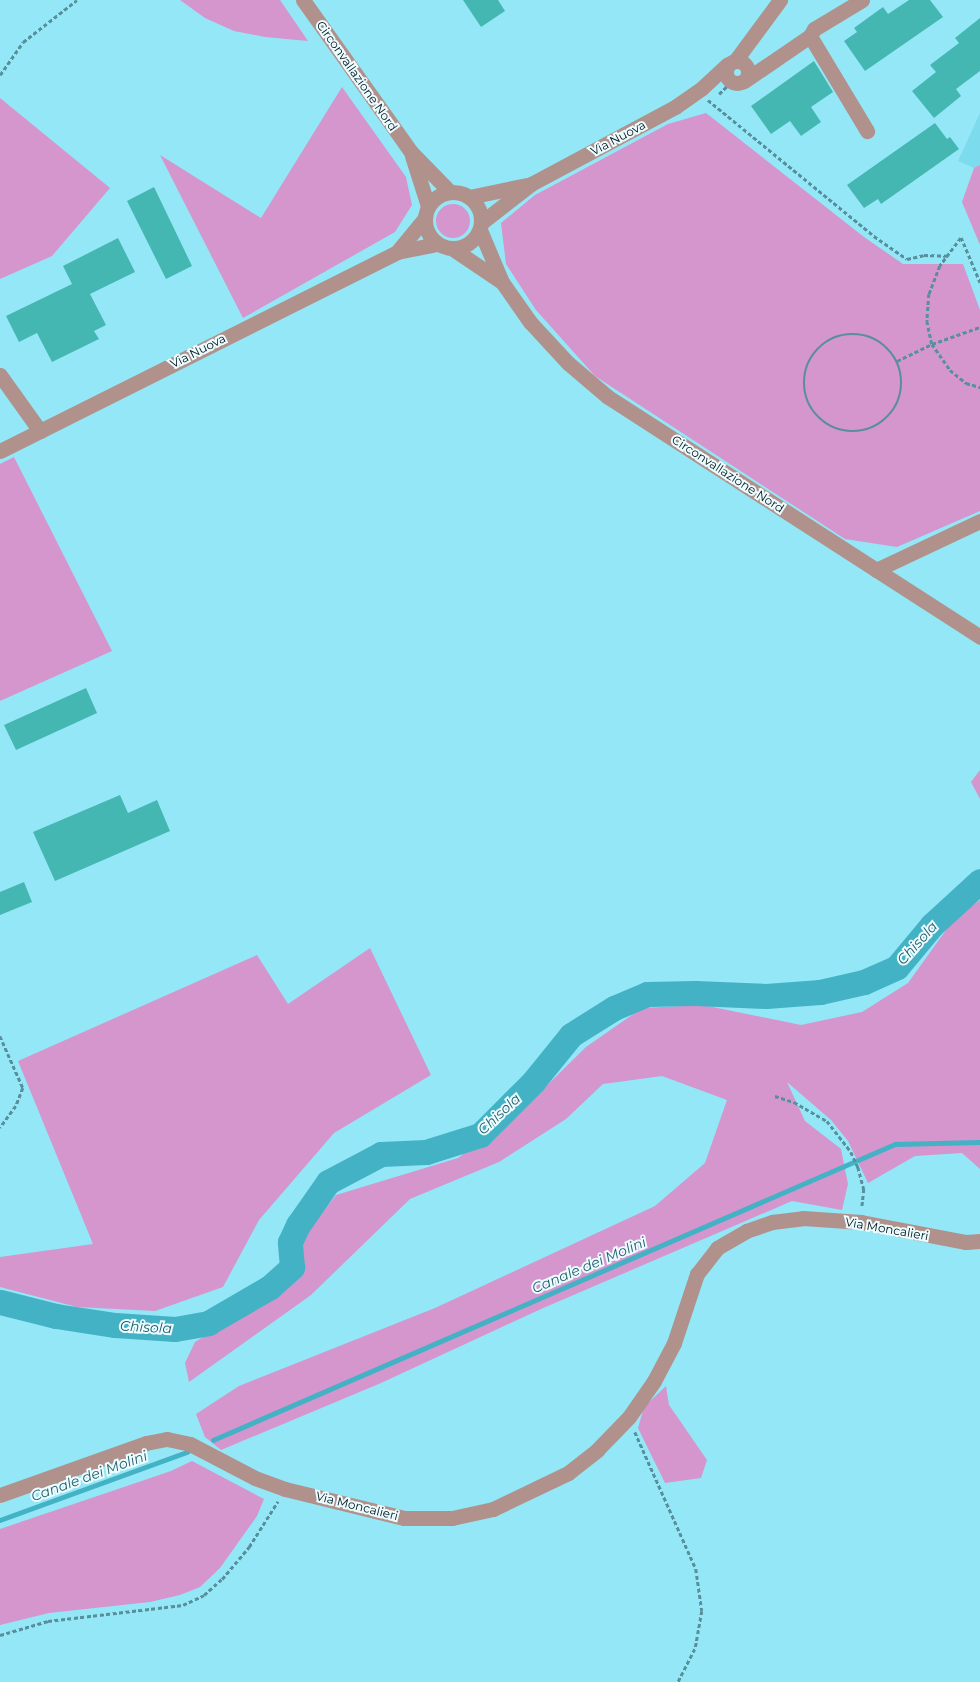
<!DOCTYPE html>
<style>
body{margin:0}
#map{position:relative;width:980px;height:1682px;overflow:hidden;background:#94e7f7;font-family:Montserrat,sans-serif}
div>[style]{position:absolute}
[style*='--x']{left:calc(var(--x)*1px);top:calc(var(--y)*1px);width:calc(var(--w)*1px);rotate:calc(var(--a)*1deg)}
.built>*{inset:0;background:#7cdbed}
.green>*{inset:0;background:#d595cd}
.round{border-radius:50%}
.stream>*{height:4.5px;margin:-2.25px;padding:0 2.25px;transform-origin:2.25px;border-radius:2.25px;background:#44b2c5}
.river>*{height:25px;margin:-12.5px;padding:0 12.5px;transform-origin:12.5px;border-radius:12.5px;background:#44b2c5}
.building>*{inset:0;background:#45b7b2}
.path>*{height:2.5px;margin-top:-1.25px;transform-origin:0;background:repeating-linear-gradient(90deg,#578f9b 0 4px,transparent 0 6.5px)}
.path>.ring{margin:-1.25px;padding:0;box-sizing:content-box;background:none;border:2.5px solid #578f9b;border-radius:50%}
.minor>*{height:15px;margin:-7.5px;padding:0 7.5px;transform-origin:7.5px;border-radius:7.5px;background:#b0918b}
.minor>.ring{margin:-7.5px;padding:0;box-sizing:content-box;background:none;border:15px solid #b0918b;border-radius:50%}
span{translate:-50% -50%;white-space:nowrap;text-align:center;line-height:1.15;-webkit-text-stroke:4px #ecfcff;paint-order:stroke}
.street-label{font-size:12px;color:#001419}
.water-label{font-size:14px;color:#245f6a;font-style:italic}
</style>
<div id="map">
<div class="built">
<div style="clip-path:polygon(980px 113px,980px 165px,974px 168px,958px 161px)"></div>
</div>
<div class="green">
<div style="clip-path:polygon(180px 0,280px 0,308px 41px,265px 37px,234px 31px,205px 18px)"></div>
<div style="clip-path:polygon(342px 87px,406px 177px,412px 205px,395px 232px,243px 318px,160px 155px,261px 218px)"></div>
<div style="clip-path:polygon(0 98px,110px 188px,52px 256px,0 279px)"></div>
<div style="clip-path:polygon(706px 113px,864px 237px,903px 264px,963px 264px,980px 310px,980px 511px,897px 547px,845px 539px,595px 376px,536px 310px,506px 264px,501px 223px,535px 195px,668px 124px)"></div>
<div style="clip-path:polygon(980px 165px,980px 245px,962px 202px,974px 168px)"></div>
<div class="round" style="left:436px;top:204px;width:34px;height:34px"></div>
<div style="clip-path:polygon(14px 457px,112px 651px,0 701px,0 464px)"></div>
<div style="clip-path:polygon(980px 770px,980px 799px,971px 782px)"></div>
<div style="clip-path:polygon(980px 900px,980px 1169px,962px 1153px,915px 1156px,868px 1183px,848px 1141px,831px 1120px,787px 1082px,805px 1121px,841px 1149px,848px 1184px,842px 1210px,792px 1201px,541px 1309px,381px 1383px,221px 1450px,205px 1437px,196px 1414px,239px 1386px,435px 1308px,655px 1206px,705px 1163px,727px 1100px,662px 1076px,603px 1084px,566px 1119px,499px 1162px,410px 1199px,311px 1295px,189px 1382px,185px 1363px,195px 1342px,278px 1292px,298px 1269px,300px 1241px,336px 1195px,458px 1158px,522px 1110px,586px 1047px,642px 1008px,703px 1005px,801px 1025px,862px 1012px,908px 983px,954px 919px)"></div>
<div style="clip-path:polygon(370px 948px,431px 1075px,334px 1133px,259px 1220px,223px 1287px,155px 1311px,77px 1307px,0 1287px,0 1257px,93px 1244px,18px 1061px,257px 955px,288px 1004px)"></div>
<div style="clip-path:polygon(666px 1386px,669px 1405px,707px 1460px,701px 1478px,665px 1483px,638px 1428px,644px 1407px)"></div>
<div style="clip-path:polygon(192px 1461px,264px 1499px,257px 1516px,220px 1568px,200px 1587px,180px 1595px,150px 1602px,49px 1613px,0 1625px,0 1529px,171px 1471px)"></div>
</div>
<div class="stream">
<div style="--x:213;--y:1440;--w:743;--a:-23.46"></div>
<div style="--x:895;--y:1144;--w:85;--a:-1.3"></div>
<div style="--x:0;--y:1520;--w:199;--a:-20"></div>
</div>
<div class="river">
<div style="--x:0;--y:1302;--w:58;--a:14"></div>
<div style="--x:56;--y:1316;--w:60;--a:8.7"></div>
<div style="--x:115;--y:1325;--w:60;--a:3.8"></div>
<div style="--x:175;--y:1329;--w:34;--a:-10"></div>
<div style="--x:208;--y:1323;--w:72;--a:-30.1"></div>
<div style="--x:270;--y:1287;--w:30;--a:-42"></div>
<div style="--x:292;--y:1267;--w:25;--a:-95"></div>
<div style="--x:290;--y:1242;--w:19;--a:-65"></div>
<div style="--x:298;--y:1225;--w:52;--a:-55.1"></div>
<div style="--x:328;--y:1182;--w:60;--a:-27.8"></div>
<div style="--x:381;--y:1154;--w:45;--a:-2.5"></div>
<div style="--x:426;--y:1152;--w:57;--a:-17.5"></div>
<div style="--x:480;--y:1135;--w:75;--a:-45"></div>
<div style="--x:533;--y:1082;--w:60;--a:-51"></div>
<div style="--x:571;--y:1035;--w:51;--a:-32.1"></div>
<div style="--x:614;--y:1008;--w:36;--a:-23"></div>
<div style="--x:647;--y:994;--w:48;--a:-1.2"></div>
<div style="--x:695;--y:993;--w:71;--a:2.4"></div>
<div style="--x:766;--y:996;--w:54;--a:-4.2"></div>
<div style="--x:820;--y:992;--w:45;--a:-12.8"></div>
<div style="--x:864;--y:982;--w:36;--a:-24"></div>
<div style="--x:897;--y:967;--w:55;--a:-50.2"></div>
<div style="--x:932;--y:925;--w:65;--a:-42.5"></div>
</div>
<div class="building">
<div style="clip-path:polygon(463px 0,498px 0,505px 11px,481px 27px)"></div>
<div style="clip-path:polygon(909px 0,930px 0,943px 17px,865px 71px,844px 41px,857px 32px,854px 28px,883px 7px,888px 14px)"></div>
<div style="clip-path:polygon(980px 18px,980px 71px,956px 89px,961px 96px,934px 118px,912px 91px,936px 72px,930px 65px,959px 43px,955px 38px)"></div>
<div style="clip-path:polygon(814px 61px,833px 92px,811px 107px,821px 122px,801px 136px,790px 121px,771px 134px,751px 106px)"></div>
<div style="clip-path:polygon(935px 123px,947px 139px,950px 137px,959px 149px,881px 204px,878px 199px,864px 208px,847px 185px)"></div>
<div style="clip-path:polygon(154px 187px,192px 266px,166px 279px,127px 201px)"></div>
<div style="clip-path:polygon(118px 238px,135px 272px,90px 294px,106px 325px,94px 331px,99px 339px,52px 362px,37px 333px,19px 342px,6px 316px,72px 284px,63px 266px)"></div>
<div style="clip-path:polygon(86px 688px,97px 713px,16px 750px,4px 725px)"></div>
<div style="clip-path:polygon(120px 795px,128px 813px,157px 800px,170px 831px,55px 881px,33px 832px)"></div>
<div style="clip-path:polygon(24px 882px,32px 902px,0 915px,0 892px)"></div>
</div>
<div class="path">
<div style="--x:0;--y:75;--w:40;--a:-55.1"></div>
<div style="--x:23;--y:42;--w:68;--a:-37.9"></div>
<div style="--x:719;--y:94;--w:17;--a:-45"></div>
<div style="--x:708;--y:100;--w:215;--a:39.3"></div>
<div style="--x:874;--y:236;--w:40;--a:34.9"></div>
<div style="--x:907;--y:259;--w:17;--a:-13"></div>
<div style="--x:924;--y:255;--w:23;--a:2"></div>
<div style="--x:980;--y:283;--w:49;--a:-112.9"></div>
<div style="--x:961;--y:238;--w:35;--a:127"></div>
<div style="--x:940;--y:266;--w:30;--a:111"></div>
<div style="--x:929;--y:294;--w:27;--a:94"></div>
<div style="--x:927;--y:321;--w:24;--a:78"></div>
<div style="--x:932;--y:344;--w:32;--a:55"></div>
<div style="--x:950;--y:370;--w:21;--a:39"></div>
<div style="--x:966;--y:383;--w:15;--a:16"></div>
<div class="ring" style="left:804px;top:334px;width:95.5px;height:95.5px"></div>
<div style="--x:897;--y:361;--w:39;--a:-26"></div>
<div style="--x:932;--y:344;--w:51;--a:-19.5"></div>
<div style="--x:0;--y:1036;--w:57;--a:66.1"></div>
<div style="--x:23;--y:1088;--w:19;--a:111"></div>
<div style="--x:16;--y:1106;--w:27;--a:126"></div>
<div style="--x:775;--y:1096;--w:20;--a:18"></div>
<div style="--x:794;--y:1102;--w:38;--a:30"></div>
<div style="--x:827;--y:1121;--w:39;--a:52"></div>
<div style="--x:851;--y:1152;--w:17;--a:65"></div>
<div style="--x:858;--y:1167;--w:23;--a:75"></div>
<div style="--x:864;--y:1189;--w:19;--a:96"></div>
<div style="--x:635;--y:1432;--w:150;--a:66"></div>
<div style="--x:696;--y:1569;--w:42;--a:81.9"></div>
<div style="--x:702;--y:1611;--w:39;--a:100"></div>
<div style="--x:695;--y:1649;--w:37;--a:117"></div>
<div style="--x:0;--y:1635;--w:50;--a:-16.3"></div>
<div style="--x:48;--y:1621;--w:136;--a:-6.8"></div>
<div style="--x:183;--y:1605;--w:23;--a:-25"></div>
<div style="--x:204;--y:1595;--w:24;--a:-42"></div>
<div style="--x:222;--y:1579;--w:42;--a:-49.8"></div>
<div style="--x:249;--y:1547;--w:54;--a:-57.8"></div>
</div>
<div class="minor">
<div style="--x:303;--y:0;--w:186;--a:54.6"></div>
<div style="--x:411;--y:152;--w:56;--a:45.7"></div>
<div style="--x:810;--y:36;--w:111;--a:59"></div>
<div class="ring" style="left:726px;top:61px;width:7px;height:7px"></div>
<div style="--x:735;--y:61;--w:76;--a:-53.6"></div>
<div style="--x:744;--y:81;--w:80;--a:-34.3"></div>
<div style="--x:810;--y:36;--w:8;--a:-60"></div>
<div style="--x:814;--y:29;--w:56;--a:-31.1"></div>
<div style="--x:412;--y:156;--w:52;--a:72.3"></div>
<div class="ring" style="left:425px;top:192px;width:41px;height:41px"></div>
<div style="--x:469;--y:197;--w:59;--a:-11.7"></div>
<div style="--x:482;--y:222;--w:62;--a:-37.8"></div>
<div style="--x:531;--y:184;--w:163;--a:-28.1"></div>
<div style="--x:675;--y:107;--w:33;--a:-35"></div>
<div style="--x:702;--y:88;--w:35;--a:-43"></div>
<div style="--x:480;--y:230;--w:56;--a:67.1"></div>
<div style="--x:502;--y:282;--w:49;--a:55"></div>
<div style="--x:530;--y:322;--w:56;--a:47.2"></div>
<div style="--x:568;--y:363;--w:52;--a:40.4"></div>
<div style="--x:608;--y:397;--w:443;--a:32.8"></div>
<div style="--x:453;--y:249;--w:59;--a:34"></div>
<div style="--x:397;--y:252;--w:44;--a:-50.5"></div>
<div style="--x:0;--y:375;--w:69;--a:54.5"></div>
<div style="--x:0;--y:451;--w:444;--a:-26.6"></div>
<div style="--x:397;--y:252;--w:41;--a:-11.3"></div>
<div style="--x:876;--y:570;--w:115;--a:-25.2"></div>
<div style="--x:0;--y:1495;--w:155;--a:-19.6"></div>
<div style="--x:146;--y:1443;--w:21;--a:-11"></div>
<div style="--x:167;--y:1439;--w:24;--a:12"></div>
<div style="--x:190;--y:1444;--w:73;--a:27.6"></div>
<div style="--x:255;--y:1478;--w:32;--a:20"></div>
<div style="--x:285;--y:1489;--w:122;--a:13.7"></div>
<div style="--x:404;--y:1518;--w:48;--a:0"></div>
<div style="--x:452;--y:1518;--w:42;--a:-12.4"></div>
<div style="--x:493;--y:1509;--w:83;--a:-25.6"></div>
<div style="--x:568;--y:1473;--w:37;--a:-38"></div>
<div style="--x:597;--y:1450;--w:46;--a:-45.9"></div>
<div style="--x:629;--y:1417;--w:44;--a:-55.2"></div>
<div style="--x:654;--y:1381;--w:43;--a:-62.2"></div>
<div style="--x:674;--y:1343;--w:73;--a:-71.6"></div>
<div style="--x:697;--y:1274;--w:33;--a:-52"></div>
<div style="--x:717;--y:1248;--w:34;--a:-30"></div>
<div style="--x:746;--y:1231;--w:28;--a:-19"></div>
<div style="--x:772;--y:1222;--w:31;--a:-7"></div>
<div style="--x:803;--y:1218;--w:58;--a:3.9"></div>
<div style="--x:861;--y:1222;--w:107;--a:10.8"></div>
<div style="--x:966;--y:1242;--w:14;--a:-4"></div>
</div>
<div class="street-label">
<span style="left:357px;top:76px;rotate:55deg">Circonvallazione Nord</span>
<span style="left:618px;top:138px;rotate:-28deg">Via Nuova</span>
<span style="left:198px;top:351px;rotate:-27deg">Via Nuova</span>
<span style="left:728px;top:474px;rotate:33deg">Circonvallazione Nord</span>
<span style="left:887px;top:1229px;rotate:10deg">Via Moncalieri</span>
<span style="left:357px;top:1506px;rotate:14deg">Via Moncalieri</span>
</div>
<div class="water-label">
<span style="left:917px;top:943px;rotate:-48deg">Chisola</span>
<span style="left:499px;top:1114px;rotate:-43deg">Chisola</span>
<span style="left:589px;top:1265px;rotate:-23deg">Canale dei Molini</span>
<span style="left:146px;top:1327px;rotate:3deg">Chisola</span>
<span style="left:89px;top:1476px;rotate:-20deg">Canale dei Molini</span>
</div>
</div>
